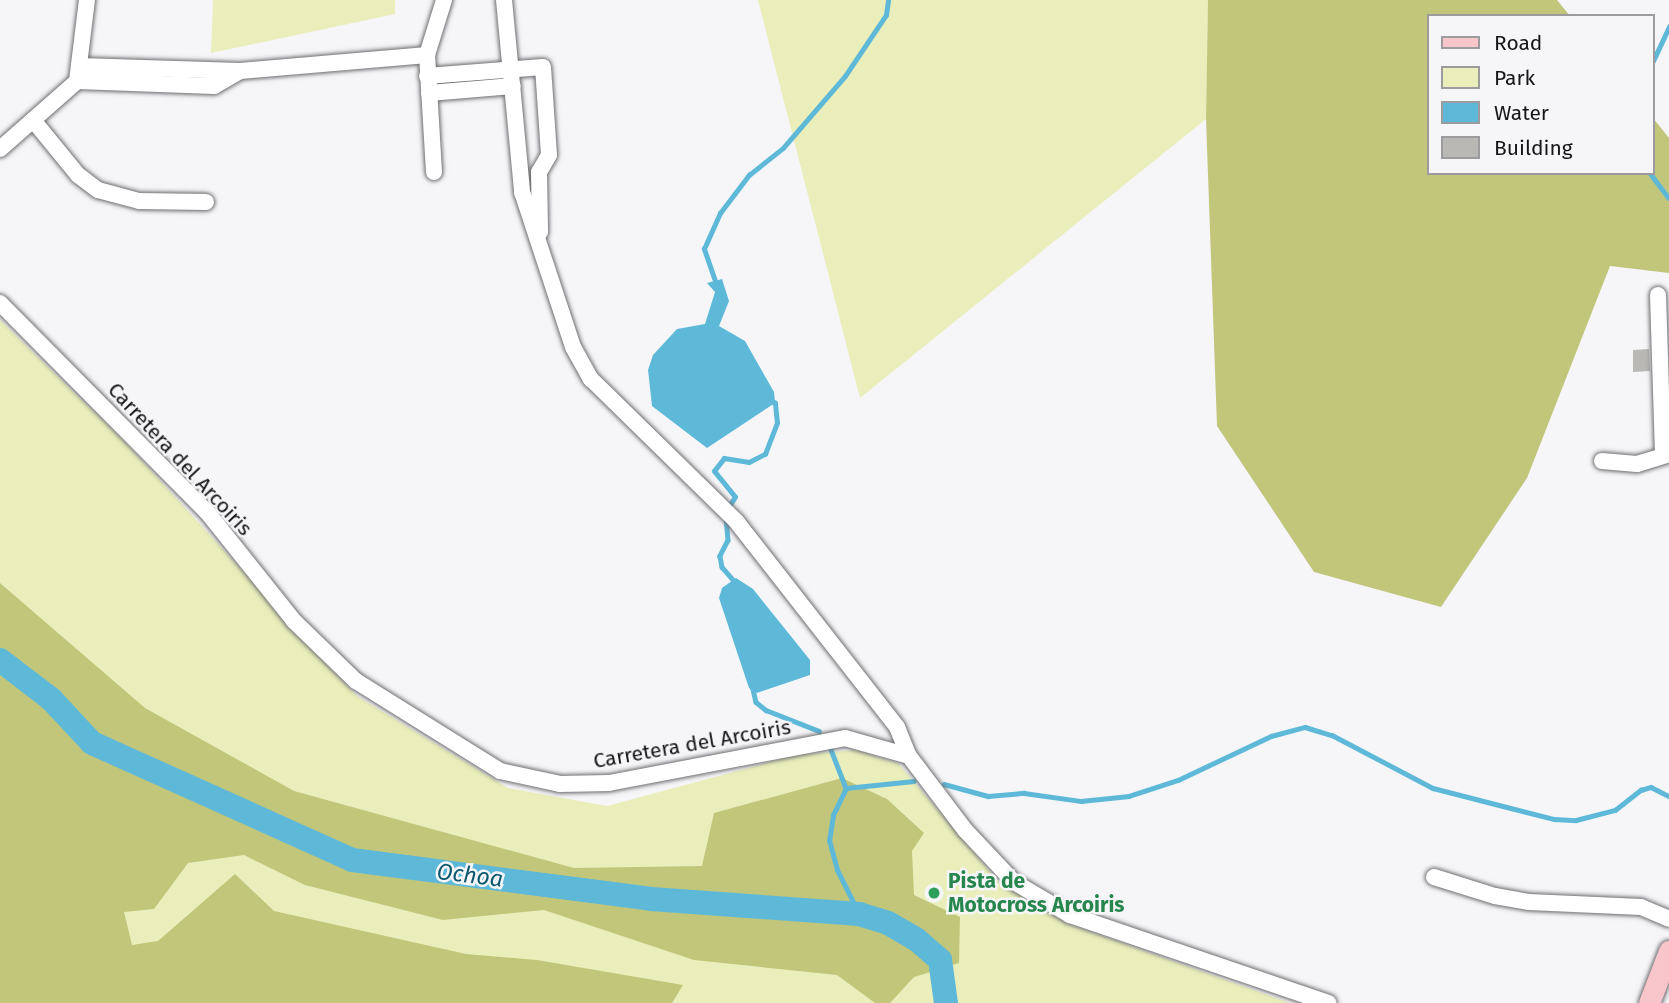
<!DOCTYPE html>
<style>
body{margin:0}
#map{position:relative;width:1669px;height:1003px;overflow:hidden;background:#f6f6f9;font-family:"Fira Sans",sans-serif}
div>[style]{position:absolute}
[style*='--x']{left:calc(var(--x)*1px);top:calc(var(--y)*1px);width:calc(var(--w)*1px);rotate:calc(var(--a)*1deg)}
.green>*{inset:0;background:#e9eebb}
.forest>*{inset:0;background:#c1c67b}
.water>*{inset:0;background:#5eb9d9}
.stream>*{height:4.5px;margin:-2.25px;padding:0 2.25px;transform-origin:2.25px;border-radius:2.25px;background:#5eb9d9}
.river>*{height:24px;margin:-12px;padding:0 12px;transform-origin:12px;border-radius:12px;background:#5eb9d9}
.building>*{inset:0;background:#bab8b5}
.roads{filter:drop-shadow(0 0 2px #6f6f72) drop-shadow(0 0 2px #6f6f72)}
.minor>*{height:16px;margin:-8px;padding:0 8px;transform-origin:8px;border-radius:8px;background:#fff}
.major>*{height:21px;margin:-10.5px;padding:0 10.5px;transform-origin:10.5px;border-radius:10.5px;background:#f7c5ca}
.dots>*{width:19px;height:19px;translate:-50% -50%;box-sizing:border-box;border:4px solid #f6f6f9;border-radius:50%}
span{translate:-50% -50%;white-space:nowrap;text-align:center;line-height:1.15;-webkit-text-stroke:5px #f6f6f9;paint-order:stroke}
.street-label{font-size:21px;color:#161617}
.leisure-label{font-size:21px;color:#27864d;font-weight:700}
.left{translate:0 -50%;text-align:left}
.water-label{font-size:23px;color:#0c596f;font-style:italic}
.legend{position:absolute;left:1427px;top:14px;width:228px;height:161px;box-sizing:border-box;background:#f6f6f9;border:2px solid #9c9c9f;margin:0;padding:9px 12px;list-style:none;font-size:21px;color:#161617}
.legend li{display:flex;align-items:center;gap:14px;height:35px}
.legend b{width:35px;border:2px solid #9c9c9f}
</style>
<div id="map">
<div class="green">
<div style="clip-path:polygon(213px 0,395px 0,395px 14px,211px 53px)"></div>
<div style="clip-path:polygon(758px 0,1208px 0,1206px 119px,860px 398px)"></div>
<div style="clip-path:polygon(0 320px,125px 442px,357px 696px,508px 788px,607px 806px,796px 755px,856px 750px,899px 764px,998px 881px,1069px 924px,1290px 1003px,0 1003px)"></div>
</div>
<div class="forest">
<div style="clip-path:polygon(1208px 0,1557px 0,1570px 16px,1429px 16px,1429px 173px,1653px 173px,1653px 118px,1669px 138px,1669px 273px,1610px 266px,1527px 478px,1441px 607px,1314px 572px,1217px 426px,1206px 119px)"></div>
<div style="clip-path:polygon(0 583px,145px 708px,294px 791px,574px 868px,702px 866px,714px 813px,842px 778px,887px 799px,924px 833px,912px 851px,914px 895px,960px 917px,959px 963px,914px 977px,890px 1003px,875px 1003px,837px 975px,694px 960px,544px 910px,443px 920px,305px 885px,244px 855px,188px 863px,154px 909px,124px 912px,132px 945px,158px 941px,235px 874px,274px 911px,466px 954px,537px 960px,683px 985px,672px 1003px,0 1003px)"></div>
</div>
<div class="water">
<div style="clip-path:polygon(722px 279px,729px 301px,719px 326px,745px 341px,774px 392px,775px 403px,707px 448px,652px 406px,648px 370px,653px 355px,677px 329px,705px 324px,715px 292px,707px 283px)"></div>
<div style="clip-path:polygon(736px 578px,753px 589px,810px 660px,810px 675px,757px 693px,749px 688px,719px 598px,722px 588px)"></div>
</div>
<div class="stream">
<div style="--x:1653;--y:61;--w:38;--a:-65"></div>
<div style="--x:1650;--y:173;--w:31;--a:53"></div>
<div style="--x:716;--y:284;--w:37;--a:-109"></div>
<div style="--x:704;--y:249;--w:39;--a:-66"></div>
<div style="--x:720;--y:213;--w:48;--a:-52.7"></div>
<div style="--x:749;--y:175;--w:43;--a:-38.5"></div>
<div style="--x:783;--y:148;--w:95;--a:-49.3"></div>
<div style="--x:845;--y:76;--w:73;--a:-56.1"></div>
<div style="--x:886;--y:15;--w:15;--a:-82"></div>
<div style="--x:728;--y:508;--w:13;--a:-58"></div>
<div style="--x:735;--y:497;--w:33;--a:-129"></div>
<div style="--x:714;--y:471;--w:16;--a:-52"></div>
<div style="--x:724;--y:458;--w:25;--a:9"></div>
<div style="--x:749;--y:462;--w:18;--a:-27"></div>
<div style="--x:765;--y:454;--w:33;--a:-69"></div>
<div style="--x:777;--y:423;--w:20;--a:-96"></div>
<div style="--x:775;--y:403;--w:6;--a:-162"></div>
<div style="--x:726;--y:517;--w:23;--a:85"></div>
<div style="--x:728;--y:540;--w:18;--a:117"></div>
<div style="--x:720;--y:556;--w:11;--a:80"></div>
<div style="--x:722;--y:567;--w:21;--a:49"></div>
<div style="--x:752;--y:685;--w:17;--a:77"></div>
<div style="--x:756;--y:702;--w:13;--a:39"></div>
<div style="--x:766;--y:710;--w:57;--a:21.6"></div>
<div style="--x:830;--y:747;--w:44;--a:68.7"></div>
<div style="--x:944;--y:784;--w:46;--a:15.3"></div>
<div style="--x:988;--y:796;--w:36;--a:-5"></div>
<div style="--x:1024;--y:793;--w:58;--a:8"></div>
<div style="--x:1081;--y:801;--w:48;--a:-5.9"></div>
<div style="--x:1129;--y:796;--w:52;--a:-18.1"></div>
<div style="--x:1178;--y:780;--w:103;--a:-25.3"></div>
<div style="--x:1271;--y:736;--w:35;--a:-15"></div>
<div style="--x:1305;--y:727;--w:28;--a:17"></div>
<div style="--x:1332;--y:735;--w:114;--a:27.7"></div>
<div style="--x:1433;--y:788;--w:125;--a:14.4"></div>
<div style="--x:1554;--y:819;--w:22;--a:3"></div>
<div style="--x:1576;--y:820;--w:40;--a:-14.4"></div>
<div style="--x:1615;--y:810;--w:33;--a:-38"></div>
<div style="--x:1641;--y:790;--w:10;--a:-17"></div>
<div style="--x:1651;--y:787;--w:20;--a:27"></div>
<div style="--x:859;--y:914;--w:49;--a:-116.6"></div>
<div style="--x:837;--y:870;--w:30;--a:-105"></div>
<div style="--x:829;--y:841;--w:26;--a:-81"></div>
<div style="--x:833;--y:815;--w:30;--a:-64"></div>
<div style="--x:846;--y:788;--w:68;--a:-5.9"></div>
</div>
<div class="river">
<div style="--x:0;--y:660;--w:64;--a:37.4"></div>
<div style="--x:51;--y:699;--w:60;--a:47"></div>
<div style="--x:92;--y:743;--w:285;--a:24.2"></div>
<div style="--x:352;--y:860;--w:302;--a:7.4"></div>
<div style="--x:651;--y:899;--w:209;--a:4.1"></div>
<div style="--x:859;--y:914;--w:30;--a:17"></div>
<div style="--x:888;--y:923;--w:32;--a:30"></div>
<div style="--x:916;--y:939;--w:32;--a:41"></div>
<div style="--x:940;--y:960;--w:43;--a:82.1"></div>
</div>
<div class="building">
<div style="clip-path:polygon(1649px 349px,1650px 371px,1633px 372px,1633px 350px)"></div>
</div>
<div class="roads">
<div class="minor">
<div style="--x:504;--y:0;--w:193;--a:84.6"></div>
<div style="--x:522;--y:192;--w:163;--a:71.8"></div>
<div style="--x:573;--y:347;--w:37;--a:61"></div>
<div style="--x:591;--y:379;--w:203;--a:44.4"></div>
<div style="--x:736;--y:521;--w:261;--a:52"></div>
<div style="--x:897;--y:727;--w:31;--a:68"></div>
<div style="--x:240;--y:71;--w:188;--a:-4.9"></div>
<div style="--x:427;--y:76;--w:116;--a:-4.4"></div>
<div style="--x:543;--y:67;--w:88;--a:86.1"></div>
<div style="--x:549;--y:155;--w:20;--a:120"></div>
<div style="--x:539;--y:172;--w:60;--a:89"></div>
<div style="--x:77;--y:81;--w:137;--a:2.1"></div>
<div style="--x:214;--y:86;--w:30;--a:-30"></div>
<div style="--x:240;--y:71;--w:161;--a:-178.2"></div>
<div style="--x:429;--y:93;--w:84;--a:-4.8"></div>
<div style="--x:33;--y:120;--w:71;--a:50.7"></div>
<div style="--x:78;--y:175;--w:25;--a:37"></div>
<div style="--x:98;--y:190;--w:42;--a:15"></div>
<div style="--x:139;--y:201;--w:67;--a:0.9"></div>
<div style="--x:0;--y:149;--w:103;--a:-41.4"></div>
<div style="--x:77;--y:81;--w:82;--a:-83"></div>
<div style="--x:434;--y:172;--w:117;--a:-93.4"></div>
<div style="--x:427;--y:55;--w:58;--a:-72.8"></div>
<div style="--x:1658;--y:295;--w:157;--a:88.2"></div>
<div style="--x:0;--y:303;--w:294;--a:45.3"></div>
<div style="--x:207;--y:512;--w:139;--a:51.4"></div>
<div style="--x:294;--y:621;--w:86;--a:44.1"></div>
<div style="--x:356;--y:681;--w:170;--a:32"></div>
<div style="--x:500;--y:771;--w:61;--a:12.2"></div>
<div style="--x:560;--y:784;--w:49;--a:-1.2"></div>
<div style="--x:609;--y:783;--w:240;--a:-10.8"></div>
<div style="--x:845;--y:738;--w:66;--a:15.7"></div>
<div style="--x:909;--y:756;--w:93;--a:52.9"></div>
<div style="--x:965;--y:830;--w:71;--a:46.7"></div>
<div style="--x:1014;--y:882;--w:65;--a:30.5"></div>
<div style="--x:1070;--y:915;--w:273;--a:18.8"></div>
<div style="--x:1602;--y:461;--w:35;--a:5"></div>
<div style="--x:1637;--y:464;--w:34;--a:-17"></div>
<div style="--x:1434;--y:877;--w:64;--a:17.3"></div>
<div style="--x:1495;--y:896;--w:35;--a:10"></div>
<div style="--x:1529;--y:902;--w:112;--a:2.6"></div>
<div style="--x:1641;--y:907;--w:30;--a:23"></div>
</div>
<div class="major">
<div style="--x:1649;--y:1003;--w:56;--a:-69"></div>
</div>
</div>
<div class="dots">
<div style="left:934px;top:893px;background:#2e9e5b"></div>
</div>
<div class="street-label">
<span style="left:180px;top:459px;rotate:47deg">Carretera del Arcoiris</span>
<span style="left:692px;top:744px;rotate:-10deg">Carretera del Arcoiris</span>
</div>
<div class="leisure-label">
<span class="left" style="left:948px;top:893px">Pista de<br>Motocross Arcoiris</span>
</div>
<div class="water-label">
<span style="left:470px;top:875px;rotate:7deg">Ochoa</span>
</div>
<ul class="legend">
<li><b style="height:9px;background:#f7c5ca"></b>Road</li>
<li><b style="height:19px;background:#e9eebb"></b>Park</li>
<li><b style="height:19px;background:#5eb9d9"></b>Water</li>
<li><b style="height:19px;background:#bab8b5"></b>Building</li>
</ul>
</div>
